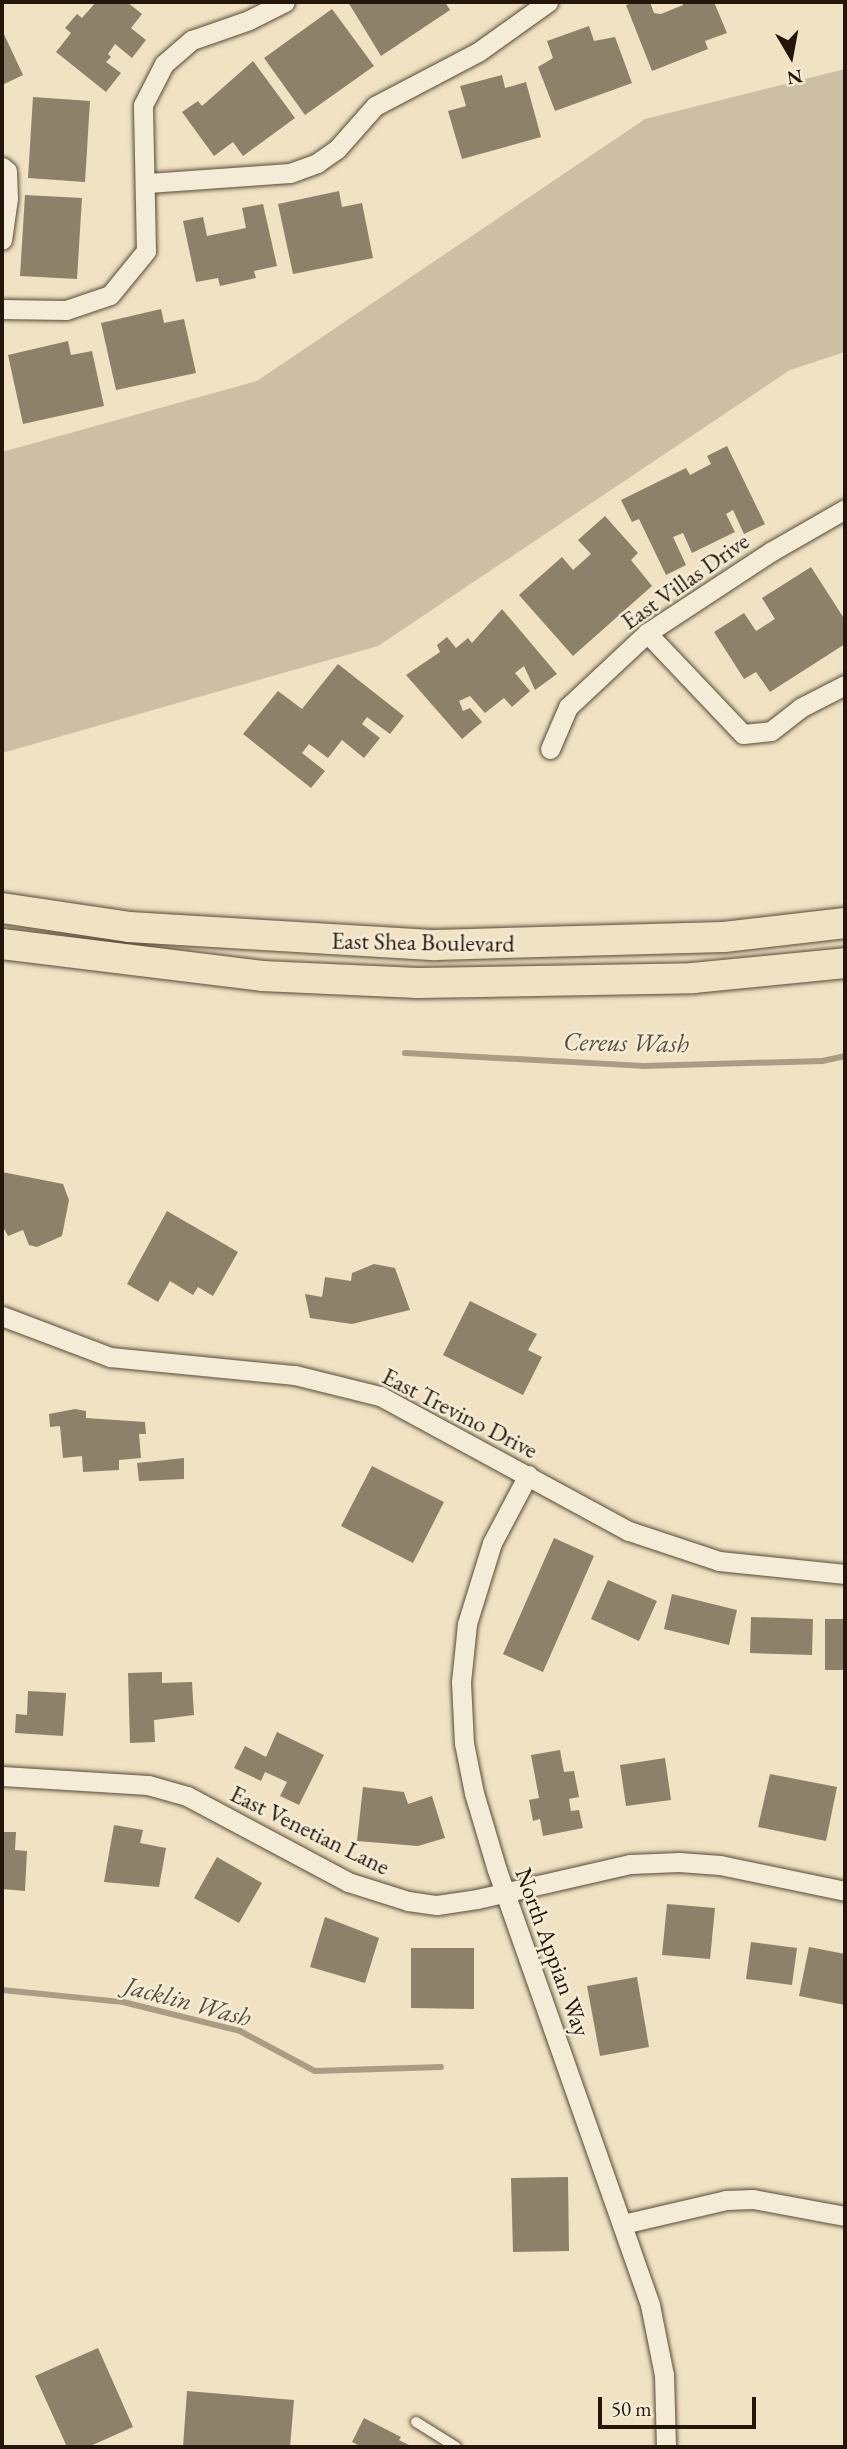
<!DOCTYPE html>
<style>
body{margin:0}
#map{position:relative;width:847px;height:2449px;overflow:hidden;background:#f0e2c2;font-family:"EB Garamond",serif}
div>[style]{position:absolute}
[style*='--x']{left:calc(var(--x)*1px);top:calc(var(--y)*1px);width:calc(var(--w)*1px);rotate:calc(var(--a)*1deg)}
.green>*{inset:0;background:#cdbfa3}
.stream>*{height:6px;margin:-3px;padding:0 3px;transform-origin:3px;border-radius:3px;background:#ab9d83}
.building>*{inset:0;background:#8e8169}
.roads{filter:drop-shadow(0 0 2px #574a37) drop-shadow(0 0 2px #574a37)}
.service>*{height:10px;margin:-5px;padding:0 5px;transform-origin:5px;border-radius:5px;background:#f5ecd7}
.minor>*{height:19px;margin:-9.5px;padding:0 9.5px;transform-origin:9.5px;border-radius:9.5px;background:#f5ecd7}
.primary>*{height:30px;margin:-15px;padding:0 15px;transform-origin:15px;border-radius:15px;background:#f0e2c2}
span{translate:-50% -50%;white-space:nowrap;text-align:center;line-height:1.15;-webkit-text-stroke:5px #f5ecd7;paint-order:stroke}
.street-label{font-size:24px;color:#241709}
.water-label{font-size:26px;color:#5a4d3a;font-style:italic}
.frame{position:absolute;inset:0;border:4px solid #241709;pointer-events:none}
.north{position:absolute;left:756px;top:21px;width:70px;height:70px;-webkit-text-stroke:5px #f5ecd7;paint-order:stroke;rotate:170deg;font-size:19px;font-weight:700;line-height:28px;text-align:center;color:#241709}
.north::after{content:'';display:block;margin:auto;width:24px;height:32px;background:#241709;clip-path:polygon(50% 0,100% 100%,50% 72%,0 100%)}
.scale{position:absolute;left:598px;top:2397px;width:158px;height:32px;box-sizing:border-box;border:4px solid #241709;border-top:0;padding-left:9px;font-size:21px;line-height:24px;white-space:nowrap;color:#241709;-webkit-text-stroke:5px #f5ecd7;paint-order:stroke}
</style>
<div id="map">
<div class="green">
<div style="clip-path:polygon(845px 69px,845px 352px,790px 370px,378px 646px,2px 753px,2px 452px,257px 381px,645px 119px)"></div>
</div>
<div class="stream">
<div style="--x:405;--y:1053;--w:238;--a:3.1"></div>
<div style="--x:643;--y:1066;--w:179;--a:-1.6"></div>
<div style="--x:822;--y:1061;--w:24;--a:-12"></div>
<div style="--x:2;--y:1990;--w:122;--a:5.7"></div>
<div style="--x:123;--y:2002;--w:121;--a:13.9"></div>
<div style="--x:240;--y:2031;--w:85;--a:28.1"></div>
<div style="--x:315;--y:2071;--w:126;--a:-1.8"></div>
</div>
<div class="building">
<div style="clip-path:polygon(96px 2px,127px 2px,142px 14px,131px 28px,146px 40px,132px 58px,115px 44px,108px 54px,111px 57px,106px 62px,121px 73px,106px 92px,56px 52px,71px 33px,65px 28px,77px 14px,82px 18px)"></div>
<div style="clip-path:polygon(348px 2px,445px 2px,450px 10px,381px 56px)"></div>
<div style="clip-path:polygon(635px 2px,650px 2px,654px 13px,661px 14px,683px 5px,682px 2px,714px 2px,727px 33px,705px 41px,708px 49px,652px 71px,626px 5px)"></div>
<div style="clip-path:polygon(332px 9px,374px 66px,305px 115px,264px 58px)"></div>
<div style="clip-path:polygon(589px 26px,594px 41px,615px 37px,632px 83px,555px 111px,538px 67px,553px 58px,547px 41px)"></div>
<div style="clip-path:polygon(2px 30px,23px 75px,2px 85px)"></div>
<div style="clip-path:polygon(253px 61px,295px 118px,243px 156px,233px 142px,214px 156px,182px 112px,198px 101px,202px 106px)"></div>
<div style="clip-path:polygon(502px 75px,505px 88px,526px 82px,541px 137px,462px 159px,448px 111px,466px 106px,460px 86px)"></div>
<div style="clip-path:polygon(33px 97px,90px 101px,85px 182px,28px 178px)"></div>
<div style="clip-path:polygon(339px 191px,342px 207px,362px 203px,373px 258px,293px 274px,278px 204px)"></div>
<div style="clip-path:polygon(25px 195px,82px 198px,77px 279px,20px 276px)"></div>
<div style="clip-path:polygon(263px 204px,277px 266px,254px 271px,256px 278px,220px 286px,218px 278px,196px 282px,183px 221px,203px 217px,207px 236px,246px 228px,242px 208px)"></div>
<div style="clip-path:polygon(161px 309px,164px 323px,184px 319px,196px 373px,116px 390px,101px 323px)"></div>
<div style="clip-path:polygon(68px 341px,71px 355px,92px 351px,104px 406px,23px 424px,8px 355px)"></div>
<div style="clip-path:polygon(727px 446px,765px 524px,744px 534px,733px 510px,726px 514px,735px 532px,692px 553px,683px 533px,673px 537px,686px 565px,666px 575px,639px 519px,632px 522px,621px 500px,686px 468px,690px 475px,711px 464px,707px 456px)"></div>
<div style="clip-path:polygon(605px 516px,638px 553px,631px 560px,652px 586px,573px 656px,519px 595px,562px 557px,573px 570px,591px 554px,578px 540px)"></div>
<div style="clip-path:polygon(811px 567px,845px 620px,845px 644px,770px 692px,756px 672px,744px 679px,714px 632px,744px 613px,756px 631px,775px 619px,762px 598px)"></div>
<div style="clip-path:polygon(502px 609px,557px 674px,535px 690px,524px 666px,515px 673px,530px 691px,512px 707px,504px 698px,485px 713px,470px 696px,459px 701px,463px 711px,470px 708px,482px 722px,462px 739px,406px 675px,440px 652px,437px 645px,447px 637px,456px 648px,468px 638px,472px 643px)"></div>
<div style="clip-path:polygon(338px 664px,404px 716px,390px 734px,367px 717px,362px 724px,380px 738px,364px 758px,342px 740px,328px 758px,309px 744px,302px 753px,325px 771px,311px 788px,243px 734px,278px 691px,302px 709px)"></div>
<div style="clip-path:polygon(2px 1172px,63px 1184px,69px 1200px,62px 1236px,37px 1247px,29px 1245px,23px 1230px,8px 1236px,2px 1225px)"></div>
<div style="clip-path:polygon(167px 1211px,238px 1252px,213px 1296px,198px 1287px,193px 1295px,170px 1281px,158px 1302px,127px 1284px)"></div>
<div style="clip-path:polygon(374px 1264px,395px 1268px,410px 1310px,352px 1324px,310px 1318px,305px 1294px,322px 1297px,325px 1277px,351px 1281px,352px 1273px)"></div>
<div style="clip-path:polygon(470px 1301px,537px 1334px,528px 1350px,542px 1357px,523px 1395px,443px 1355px)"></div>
<div style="clip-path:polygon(75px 1409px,86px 1411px,86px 1418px,145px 1422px,146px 1434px,139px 1434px,141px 1458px,119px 1460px,119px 1470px,83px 1472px,82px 1456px,63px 1458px,60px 1426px,50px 1427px,49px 1414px)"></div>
<div style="clip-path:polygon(184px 1458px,184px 1479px,139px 1481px,137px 1463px)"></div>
<div style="clip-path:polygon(372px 1466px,444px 1502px,413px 1563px,341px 1526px)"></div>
<div style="clip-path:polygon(554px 1538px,594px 1556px,543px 1672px,503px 1654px)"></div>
<div style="clip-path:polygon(608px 1580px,657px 1601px,639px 1641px,591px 1619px)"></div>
<div style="clip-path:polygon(672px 1594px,737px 1610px,729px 1645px,664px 1629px)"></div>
<div style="clip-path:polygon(751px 1617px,813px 1619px,812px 1655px,750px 1653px)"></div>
<div style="clip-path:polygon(825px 1619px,845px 1619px,845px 1670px,825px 1670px)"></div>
<div style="clip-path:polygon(162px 1672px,162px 1683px,192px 1682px,194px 1715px,154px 1720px,155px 1742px,130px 1743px,128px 1673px)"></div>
<div style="clip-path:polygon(28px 1691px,66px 1693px,63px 1736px,15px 1733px,16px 1714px,27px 1715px)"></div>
<div style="clip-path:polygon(277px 1732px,324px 1755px,299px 1805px,280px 1796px,287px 1782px,265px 1772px,261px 1781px,234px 1768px,245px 1746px,266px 1757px)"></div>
<div style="clip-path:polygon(560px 1750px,564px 1772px,574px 1771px,579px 1797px,569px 1799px,571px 1811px,579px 1810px,583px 1828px,543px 1836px,540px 1819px,533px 1821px,529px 1800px,539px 1798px,531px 1755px)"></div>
<div style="clip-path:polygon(665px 1758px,671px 1800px,626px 1806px,620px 1765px)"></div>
<div style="clip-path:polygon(770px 1774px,837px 1787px,826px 1841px,758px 1827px)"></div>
<div style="clip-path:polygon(363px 1787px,404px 1792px,408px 1804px,432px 1796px,445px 1838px,418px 1846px,357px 1841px)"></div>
<div style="clip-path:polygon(114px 1825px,143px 1830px,140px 1843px,166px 1848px,159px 1887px,104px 1882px)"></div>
<div style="clip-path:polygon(2px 1832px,16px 1832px,15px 1850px,27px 1851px,25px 1891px,2px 1889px)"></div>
<div style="clip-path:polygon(217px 1857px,262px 1883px,239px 1923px,194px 1898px)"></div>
<div style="clip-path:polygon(667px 1904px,715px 1908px,710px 1959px,662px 1955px)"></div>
<div style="clip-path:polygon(325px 1917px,379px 1938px,365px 1983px,310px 1967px)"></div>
<div style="clip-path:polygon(751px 1942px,797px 1948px,792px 1985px,746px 1979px)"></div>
<div style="clip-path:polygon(809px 1947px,845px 1954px,845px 2005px,799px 1996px)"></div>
<div style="clip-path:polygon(411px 1948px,474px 1948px,474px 2009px,411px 2008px)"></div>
<div style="clip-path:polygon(637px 1977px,649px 2047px,600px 2056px,587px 1986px)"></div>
<div style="clip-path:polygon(568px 2177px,569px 2251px,513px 2252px,511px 2178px)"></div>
<div style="clip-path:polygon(98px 2348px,133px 2427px,88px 2447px,67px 2447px,35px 2376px)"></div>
<div style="clip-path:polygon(187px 2391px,294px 2400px,290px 2447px,183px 2447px)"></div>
<div style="clip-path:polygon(364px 2418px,401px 2437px,399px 2440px,413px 2447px,362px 2447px,352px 2442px)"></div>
</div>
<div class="roads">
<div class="service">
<div style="--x:416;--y:2422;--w:47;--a:32"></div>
</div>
<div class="minor">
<div style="--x:2;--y:167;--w:6;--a:39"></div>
<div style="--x:7;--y:171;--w:27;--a:88"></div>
<div style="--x:8;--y:198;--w:42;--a:98.1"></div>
<div style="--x:148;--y:183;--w:142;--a:-4"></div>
<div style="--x:290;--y:173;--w:29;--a:-20"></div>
<div style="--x:317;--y:163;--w:24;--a:-35"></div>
<div style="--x:337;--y:149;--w:57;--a:-48.5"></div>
<div style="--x:375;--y:106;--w:116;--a:-27.7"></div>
<div style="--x:478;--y:52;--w:86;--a:-35.5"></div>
<div style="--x:2;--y:309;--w:64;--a:0.9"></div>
<div style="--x:66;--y:310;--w:46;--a:-18.8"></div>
<div style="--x:110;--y:295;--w:57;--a:-50.7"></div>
<div style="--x:146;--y:251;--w:146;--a:-91.2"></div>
<div style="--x:143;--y:105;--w:46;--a:-62.9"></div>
<div style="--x:164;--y:64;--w:37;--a:-41"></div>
<div style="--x:192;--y:40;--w:60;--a:-19.3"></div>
<div style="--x:249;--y:20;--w:40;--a:-26.6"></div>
<div style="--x:647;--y:633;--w:139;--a:46.5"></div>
<div style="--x:743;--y:734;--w:28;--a:-6"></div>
<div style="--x:771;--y:731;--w:37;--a:-38"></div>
<div style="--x:800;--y:708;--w:51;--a:-27.1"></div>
<div style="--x:550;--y:749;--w:46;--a:-66.8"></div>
<div style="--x:568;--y:707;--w:108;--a:-43.1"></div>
<div style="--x:647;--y:633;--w:149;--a:-33.3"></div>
<div style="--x:772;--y:551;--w:84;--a:-29.9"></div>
<div style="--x:2;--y:1316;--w:116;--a:20.8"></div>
<div style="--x:110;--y:1357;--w:186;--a:5.6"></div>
<div style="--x:295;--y:1375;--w:88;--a:13.9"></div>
<div style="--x:380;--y:1396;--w:283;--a:28.5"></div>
<div style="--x:629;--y:1531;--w:95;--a:18.4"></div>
<div style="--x:719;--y:1561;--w:127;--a:5.9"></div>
<div style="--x:528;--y:1475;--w:77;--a:117.9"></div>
<div style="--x:492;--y:1543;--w:85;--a:107.2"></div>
<div style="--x:467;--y:1624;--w:58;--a:95.9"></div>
<div style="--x:461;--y:1682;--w:61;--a:87.2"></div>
<div style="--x:464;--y:1743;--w:51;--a:78.7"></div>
<div style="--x:474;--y:1793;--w:80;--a:73.4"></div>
<div style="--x:497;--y:1870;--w:461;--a:70.6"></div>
<div style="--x:650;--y:2305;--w:71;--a:78.7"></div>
<div style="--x:664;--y:2375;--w:72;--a:88.4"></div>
<div style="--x:2;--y:1776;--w:146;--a:3.5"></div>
<div style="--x:148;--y:1785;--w:41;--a:15.8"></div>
<div style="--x:187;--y:1796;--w:183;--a:28.1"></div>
<div style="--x:348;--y:1882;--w:63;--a:17.6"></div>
<div style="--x:408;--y:1901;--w:29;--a:8"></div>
<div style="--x:437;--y:1905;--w:40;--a:-8.5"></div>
<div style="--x:477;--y:1899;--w:157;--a:-12.9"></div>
<div style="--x:630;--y:1864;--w:49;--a:-2.3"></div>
<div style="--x:679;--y:1862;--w:41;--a:4.2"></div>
<div style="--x:720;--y:1865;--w:128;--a:11.7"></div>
<div style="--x:623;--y:2224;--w:106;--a:-13.1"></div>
<div style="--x:726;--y:2200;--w:27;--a:-2"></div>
<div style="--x:753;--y:2199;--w:94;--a:10.5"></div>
</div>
<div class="primary">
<div style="--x:2;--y:908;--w:128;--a:8.5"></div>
<div style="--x:129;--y:927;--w:307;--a:3.4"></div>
<div style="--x:435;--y:945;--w:289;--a:-1.6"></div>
<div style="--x:724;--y:937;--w:122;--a:-6.6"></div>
<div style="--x:2;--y:944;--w:262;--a:7"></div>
<div style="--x:262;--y:976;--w:156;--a:2.6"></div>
<div style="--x:418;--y:983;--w:275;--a:-1"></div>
<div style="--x:693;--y:978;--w:153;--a:-5.6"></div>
</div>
</div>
<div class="street-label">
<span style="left:685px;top:581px;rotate:-35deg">East Villas Drive</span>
<span style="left:423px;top:942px;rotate:1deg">East Shea Boulevard</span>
<span style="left:460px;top:1413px;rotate:27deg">East Trevino Drive</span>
<span style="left:310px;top:1830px;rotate:26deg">East Venetian Lane</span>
<span style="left:553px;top:1952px;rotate:70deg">North Appian Way</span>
</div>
<div class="water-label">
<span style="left:626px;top:1043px;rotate:1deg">Cereus Wash</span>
<span style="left:188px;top:2002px;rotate:15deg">Jacklin Wash</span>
</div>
<div class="frame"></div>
<div class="north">N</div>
<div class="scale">50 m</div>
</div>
